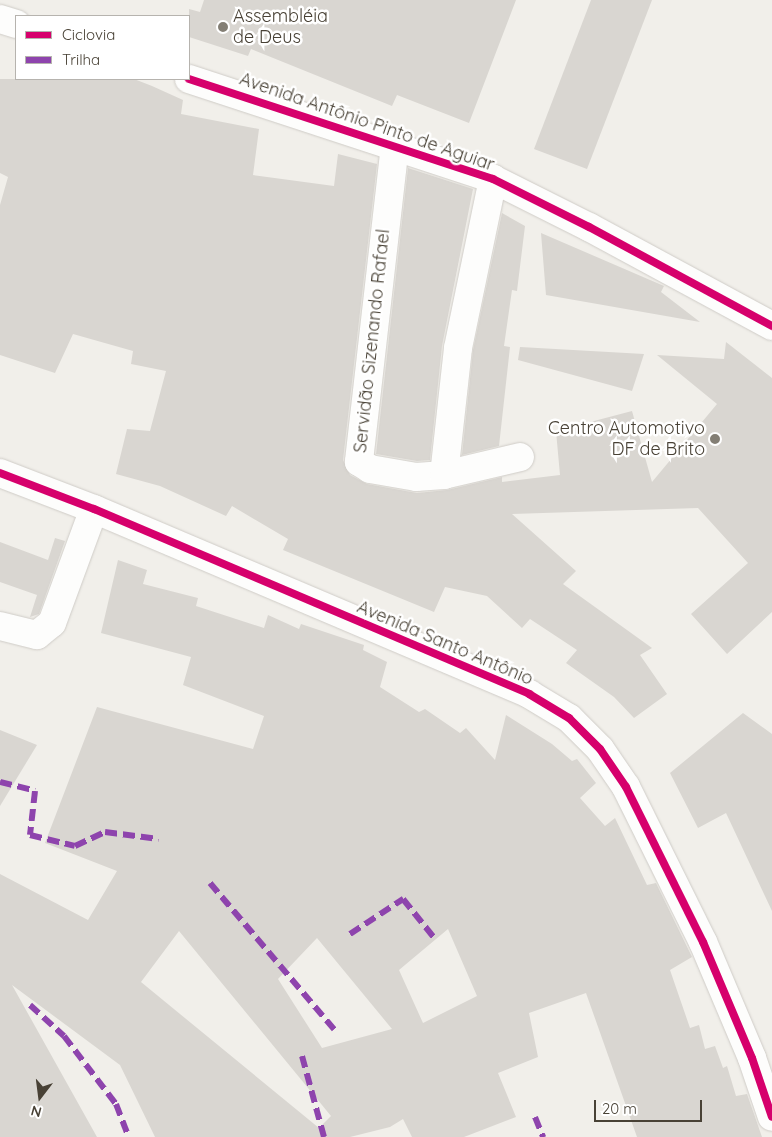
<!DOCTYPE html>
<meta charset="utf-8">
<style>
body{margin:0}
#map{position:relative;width:772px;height:1137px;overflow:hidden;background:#f1efea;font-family:Quicksand,sans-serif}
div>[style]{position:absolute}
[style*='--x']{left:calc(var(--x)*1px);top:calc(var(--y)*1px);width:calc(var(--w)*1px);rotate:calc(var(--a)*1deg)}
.building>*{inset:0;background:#d9d6d1}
.roads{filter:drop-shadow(0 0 1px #cfccc7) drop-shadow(0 0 1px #cfccc7)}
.minor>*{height:28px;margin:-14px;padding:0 14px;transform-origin:14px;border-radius:14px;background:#fdfdfc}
.quiet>*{height:6px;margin-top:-3px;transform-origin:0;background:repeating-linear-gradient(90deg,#8e44ad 0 12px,transparent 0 18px)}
.cycleway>*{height:8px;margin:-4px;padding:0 4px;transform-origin:4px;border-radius:4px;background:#d6006c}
.dots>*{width:14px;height:14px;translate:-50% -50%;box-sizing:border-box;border:2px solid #fff;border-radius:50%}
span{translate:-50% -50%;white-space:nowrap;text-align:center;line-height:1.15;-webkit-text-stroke:5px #fff;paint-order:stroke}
.poi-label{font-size:18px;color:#484135}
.left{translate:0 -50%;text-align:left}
.right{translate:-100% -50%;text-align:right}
.street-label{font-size:18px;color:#484135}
.legend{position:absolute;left:15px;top:15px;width:175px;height:65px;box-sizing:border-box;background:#fff;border:1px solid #b6b3ae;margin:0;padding:6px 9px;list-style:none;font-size:15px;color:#484135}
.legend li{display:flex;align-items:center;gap:10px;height:25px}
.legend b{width:25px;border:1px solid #b6b3ae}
.north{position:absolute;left:15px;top:1072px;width:50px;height:50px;-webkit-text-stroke:4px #fff;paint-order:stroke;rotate:195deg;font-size:14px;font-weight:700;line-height:20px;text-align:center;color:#484135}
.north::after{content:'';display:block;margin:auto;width:18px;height:22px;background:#484135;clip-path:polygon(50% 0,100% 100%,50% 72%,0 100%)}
.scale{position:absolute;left:594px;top:1100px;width:108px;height:22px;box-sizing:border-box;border:2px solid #484135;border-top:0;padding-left:6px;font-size:15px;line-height:18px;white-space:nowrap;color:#484135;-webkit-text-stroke:4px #fff;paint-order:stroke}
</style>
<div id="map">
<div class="building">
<div style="clip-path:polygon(204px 0,516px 0,469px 123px,397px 95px,392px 106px,251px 49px,248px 56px,189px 37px,189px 9px,200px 12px)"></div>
<div style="clip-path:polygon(591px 0,652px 0,587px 169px,534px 149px)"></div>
<div style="clip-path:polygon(0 79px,134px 79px,152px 86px,183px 100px,181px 114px,259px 129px,253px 175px,334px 186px,338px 154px,377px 164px,343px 460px,350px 475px,367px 484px,417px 493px,447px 490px,502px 477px,502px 482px,560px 475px,556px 431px,632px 411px,652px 482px,717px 404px,657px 355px,724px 359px,726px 342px,772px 378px,772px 612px,727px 654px,691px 614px,748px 563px,698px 508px,512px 514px,576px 571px,563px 584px,652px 648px,640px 655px,667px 694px,634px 718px,614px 697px,566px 663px,577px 650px,530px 619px,522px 628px,487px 596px,445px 587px,434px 612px,283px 550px,288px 539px,232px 506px,226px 516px,160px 486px,116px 474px,127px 429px,150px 431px,166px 371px,131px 364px,133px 351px,73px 334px,55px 373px,0 355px,0 205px,8px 177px,0 173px)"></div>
<div style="clip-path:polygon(408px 168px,473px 189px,442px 346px,430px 460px,417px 461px,376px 454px)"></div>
<div style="clip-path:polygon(502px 213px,525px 226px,517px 291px,512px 290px,504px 346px,510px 347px,499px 446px,462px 455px,473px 350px)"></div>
<div style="clip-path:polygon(541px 233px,664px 286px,661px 292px,700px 322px,546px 295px)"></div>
<div style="clip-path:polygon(520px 347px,644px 354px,632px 391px,518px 360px)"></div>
<div style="clip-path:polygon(55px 538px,65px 541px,39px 614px,30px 617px,37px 595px,0 582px,0 542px,48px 560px)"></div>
<div style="clip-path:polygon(evenodd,118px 560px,147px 570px,143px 584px,198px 598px,196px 606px,264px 628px,268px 615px,299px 629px,301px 624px,364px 645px,363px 650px,387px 662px,380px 687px,419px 712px,425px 709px,460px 733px,466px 728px,495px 760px,506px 715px,552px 744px,572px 761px,577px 759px,596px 783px,580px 798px,605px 826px,615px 818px,647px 885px,656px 883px,692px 957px,670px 970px,690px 1028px,699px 1025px,705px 1049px,715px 1046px,723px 1068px,727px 1066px,736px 1096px,747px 1094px,762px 1137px,637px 1137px,586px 993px,529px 1013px,538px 1057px,498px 1073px,516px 1117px,464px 1137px,412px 1137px,403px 1119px,390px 1127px,350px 1137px,155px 1137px,120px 1065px,12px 985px,97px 1137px,0 1137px,0 874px,88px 920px,117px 871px,45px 843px,97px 707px,253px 749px,264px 716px,183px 685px,191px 657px,101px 633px,118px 560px,448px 929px,477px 996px,423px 1023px,399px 970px,448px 929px,118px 560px,179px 931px,331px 1116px,319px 1128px,141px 982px,179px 931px,118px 560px,317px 938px,392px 1029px,322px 1048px,278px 979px,317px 938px)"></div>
<div style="clip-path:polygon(743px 713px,772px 734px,772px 911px,726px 813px,698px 828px,670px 773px)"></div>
<div style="clip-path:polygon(0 730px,37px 745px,0 806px)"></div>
</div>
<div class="roads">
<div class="minor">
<div style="--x:0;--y:19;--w:17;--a:17"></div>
<div style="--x:189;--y:79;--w:320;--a:18.2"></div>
<div style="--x:493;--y:179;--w:107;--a:26.6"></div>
<div style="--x:589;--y:227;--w:208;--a:28.4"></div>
<div style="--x:395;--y:145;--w:319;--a:96.5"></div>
<div style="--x:359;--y:462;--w:13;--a:32"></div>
<div style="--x:370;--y:469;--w:47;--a:9.9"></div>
<div style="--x:416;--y:477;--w:28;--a:-4"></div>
<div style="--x:444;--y:475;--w:78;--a:-13.3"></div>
<div style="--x:0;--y:473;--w:101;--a:21"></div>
<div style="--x:94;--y:509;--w:473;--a:23"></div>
<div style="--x:529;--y:694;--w:47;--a:31"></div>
<div style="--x:569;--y:718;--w:44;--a:45"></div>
<div style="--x:600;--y:749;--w:46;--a:55.6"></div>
<div style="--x:626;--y:787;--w:173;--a:63.6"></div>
<div style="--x:703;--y:942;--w:126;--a:67.1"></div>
<div style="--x:752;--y:1058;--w:62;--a:71.3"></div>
<div style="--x:444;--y:475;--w:128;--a:-83.7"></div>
<div style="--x:458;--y:348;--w:173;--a:-78.3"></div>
<div style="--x:0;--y:626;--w:38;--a:14"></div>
<div style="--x:37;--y:635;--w:19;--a:-39"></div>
<div style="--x:52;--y:623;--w:121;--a:-69.8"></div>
</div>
</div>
<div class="quiet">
<div style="--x:0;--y:782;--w:36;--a:14"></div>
<div style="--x:35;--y:791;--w:44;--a:96.5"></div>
<div style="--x:30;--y:835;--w:46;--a:13.7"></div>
<div style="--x:75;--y:846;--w:33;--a:-25"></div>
<div style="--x:105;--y:832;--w:54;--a:7.4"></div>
<div style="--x:210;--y:883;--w:192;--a:49.7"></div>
<div style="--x:350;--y:934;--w:64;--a:-33.4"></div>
<div style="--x:403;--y:899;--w:53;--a:51.2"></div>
<div style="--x:30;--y:1005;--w:46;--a:42.4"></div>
<div style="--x:64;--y:1036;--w:86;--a:52.6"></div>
<div style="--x:116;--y:1104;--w:33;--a:69"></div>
<div style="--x:302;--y:1056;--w:84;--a:74.8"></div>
<div style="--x:535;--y:1117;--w:22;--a:68"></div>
</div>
<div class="cycleway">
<div style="--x:189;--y:79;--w:320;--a:18.2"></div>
<div style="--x:493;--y:179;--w:107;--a:26.6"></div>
<div style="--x:589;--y:227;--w:208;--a:28.4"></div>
<div style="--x:0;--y:473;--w:101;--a:21"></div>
<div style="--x:94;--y:509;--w:473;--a:23"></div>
<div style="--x:529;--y:694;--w:47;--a:31"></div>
<div style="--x:569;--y:718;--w:44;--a:45"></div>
<div style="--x:600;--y:749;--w:46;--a:55.6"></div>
<div style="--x:626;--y:787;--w:173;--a:63.6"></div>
<div style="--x:703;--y:942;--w:126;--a:67.1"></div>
<div style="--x:752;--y:1058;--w:62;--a:71.3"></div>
</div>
<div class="dots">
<div style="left:223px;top:27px;background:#837e74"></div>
<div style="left:715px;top:439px;background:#837e74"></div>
</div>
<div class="poi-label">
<span class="left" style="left:233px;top:27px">Assembléia<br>de Deus</span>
<span class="right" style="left:705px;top:439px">Centro Automotivo<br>DF de Brito</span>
</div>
<div class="street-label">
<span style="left:367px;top:122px;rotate:19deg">Avenida Antônio Pinto de Aguiar</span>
<span style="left:372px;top:341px;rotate:-84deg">Servidão Sizenando Rafael</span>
<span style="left:445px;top:643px;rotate:23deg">Avenida Santo Antônio</span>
</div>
<ul class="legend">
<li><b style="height:6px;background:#d6006c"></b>Ciclovia</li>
<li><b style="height:6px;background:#8e44ad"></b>Trilha</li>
</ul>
<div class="north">N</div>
<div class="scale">20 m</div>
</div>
